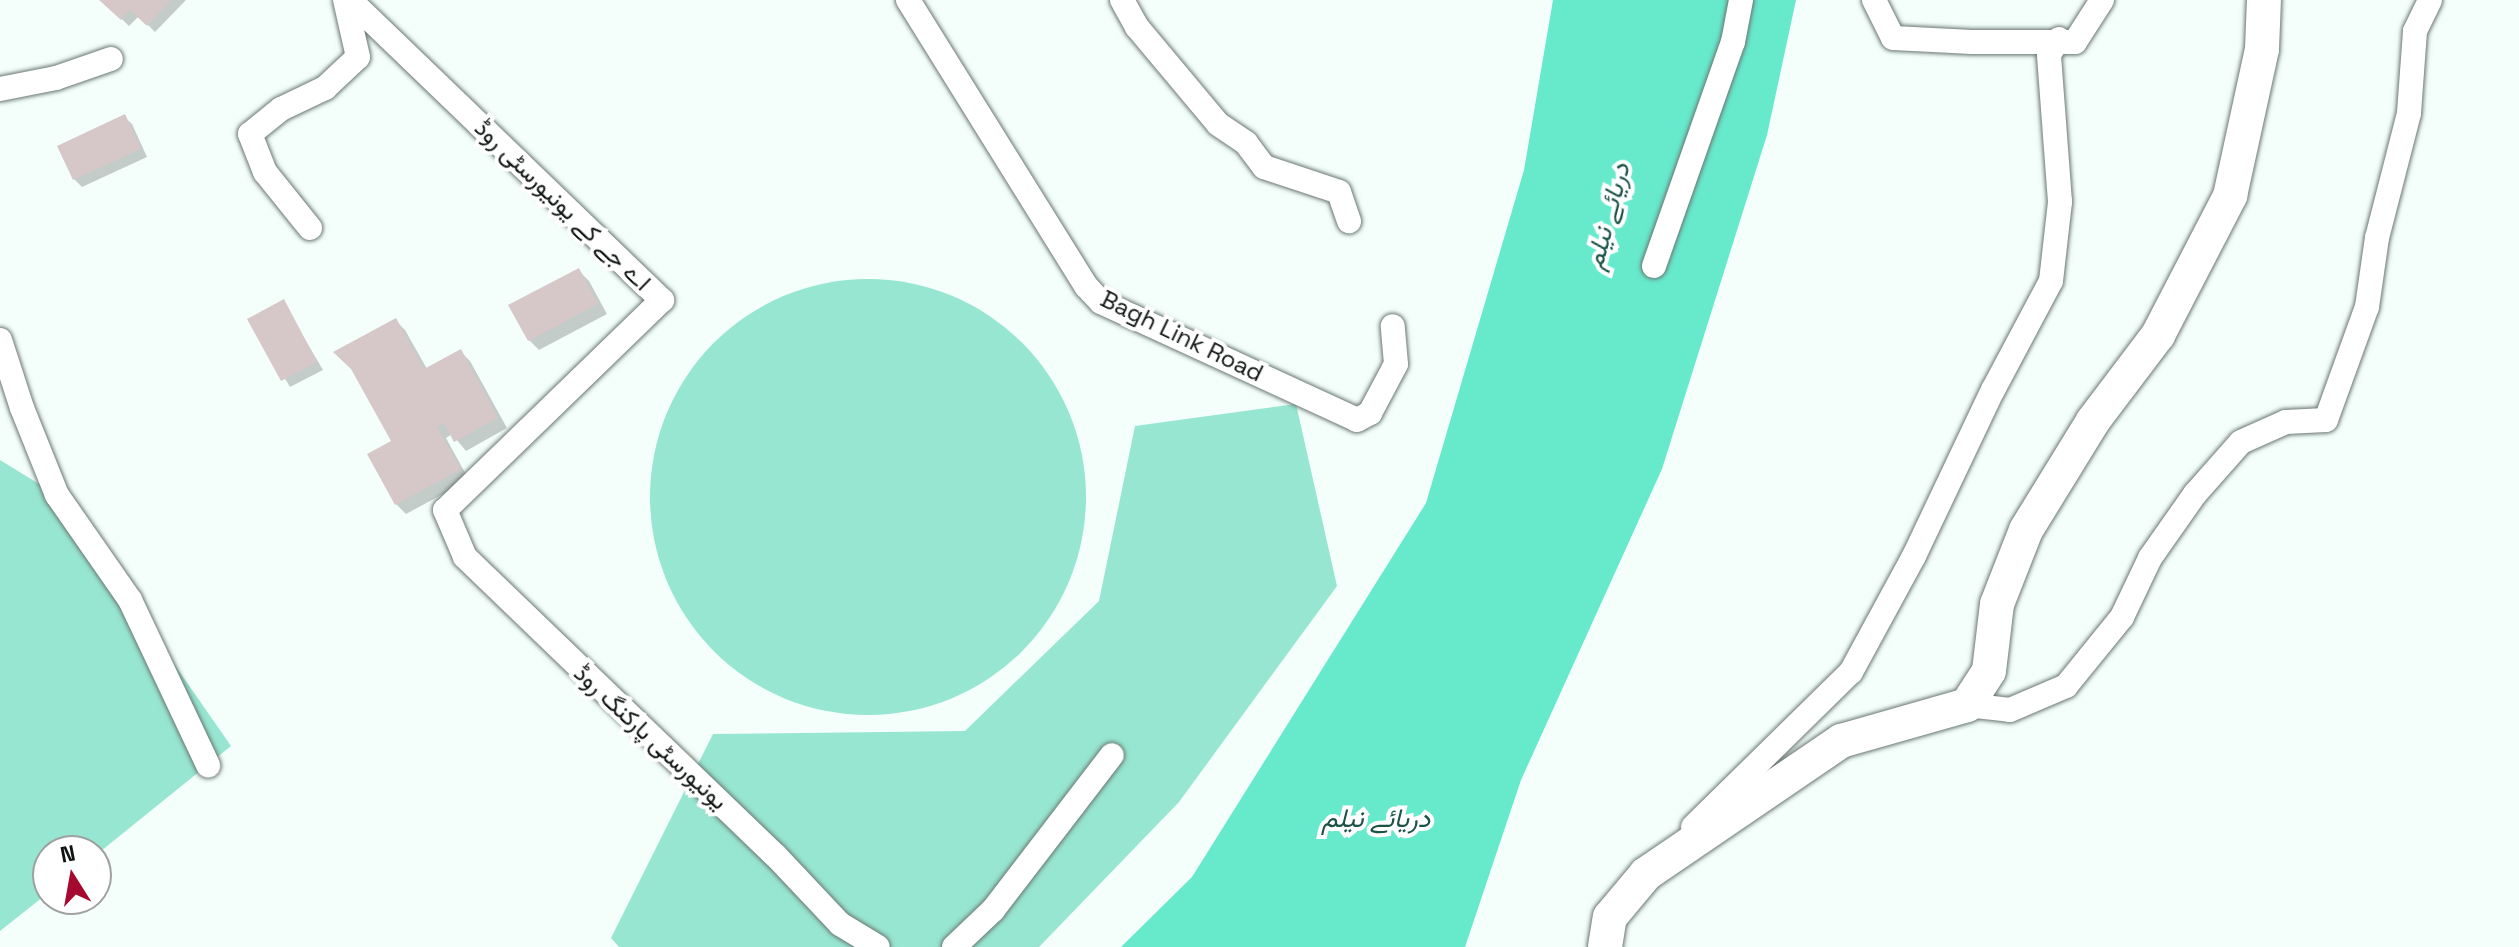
<!DOCTYPE html>
<meta charset="utf-8">
<style>
body{margin:0}
#map{position:relative;width:2519px;height:947px;overflow:hidden;background:#f4fffb;font-family:"Space Grotesk",Vazirmatn,sans-serif}
div>[style]{position:absolute}
[style*='--x']{left:calc(var(--x)*1px);top:calc(var(--y)*1px);width:calc(var(--w)*1px);rotate:calc(var(--a)*1deg)}
.green>*{inset:0;background:#97e6d1}
.round{border-radius:50%}
.water>*{inset:0;background:#67eacc}
.shadow>*{inset:0;background:#0003}
.building>*{inset:0;background:#d6c8c8}
.roads{filter:drop-shadow(0 0 2px #6b7773) drop-shadow(0 0 2px #6b7773)}
.street>*{height:24px;margin:-12px;padding:0 12px;transform-origin:12px;border-radius:12px;background:#fff}
.secondary>*{height:34px;margin:-17px;padding:0 17px;transform-origin:17px;border-radius:17px;background:#fff}
span{translate:-50% -50%;white-space:nowrap;text-align:center;line-height:1.15;-webkit-text-stroke:8px #fff;paint-order:stroke}
.street-label{font-size:24px;color:#101513}
.water-label{font-size:26px;color:#1b5346;font-style:italic}
.north{position:absolute;left:32px;top:835px;width:80px;height:80px;box-sizing:border-box;background:#fff;border:2px solid #9fa1a1;border-radius:50%;rotate:349deg;font-size:22px;font-weight:700;line-height:32px;text-align:center;color:#101513}
.north::after{content:'';display:block;margin:auto;width:28px;height:36px;background:#a50a2e;clip-path:polygon(50% 0,100% 100%,50% 72%,0 100%)}
</style>
<div id="map">
<div class="green">
<div class="round" style="left:650px;top:279px;width:436px;height:436px"></div>
<div style="clip-path:polygon(1296px 404px,1337px 586px,1179px 802px,1039px 947px,619px 947px,611px 938px,713px 734px,965px 731px,1099px 601px,1135px 426px)"></div>
<div style="clip-path:polygon(0 460px,57px 495px,231px 746px,96px 855px,96px 851px,48px 851px,48px 893px,0 931px)"></div>
</div>
<div class="water">
<div style="clip-path:polygon(1553px 0,1796px 0,1767px 135px,1662px 469px,1521px 780px,1465px 947px,1121px 947px,1192px 877px,1426px 503px,1524px 170px)"></div>
</div>
<div class="shadow">
<div style="clip-path:polygon(102px 0,186px 0,155px 32px,139px 16px,129px 26px)"></div>
<div style="clip-path:polygon(124px 117px,132px 124px,147px 157px,82px 187px,74px 179px)"></div>
<div style="clip-path:polygon(579px 271px,589px 281px,607px 314px,539px 350px,529px 340px)"></div>
<div style="clip-path:polygon(283px 302px,323px 370px,290px 387px,250px 319px)"></div>
<div style="clip-path:polygon(395px 320px,405px 330px,427px 369px,460px 351px,470px 361px,507px 428px,466px 451px,452px 434px,446px 438px,469px 480px,406px 514px,396px 504px)"></div>
</div>
<div class="building">
<div style="clip-path:polygon(99px 0,171px 0,147px 26px,130px 10px,121px 20px)"></div>
<div style="clip-path:polygon(125px 114px,141px 149px,73px 180px,57px 146px)"></div>
<div style="clip-path:polygon(579px 268px,598px 304px,528px 341px,508px 305px)"></div>
<div style="clip-path:polygon(284px 299px,317px 362px,281px 381px,247px 319px)"></div>
<div style="clip-path:polygon(396px 318px,424px 369px,461px 349px,498px 418px,454px 442px,444px 423px,437px 427px,461px 469px,395px 505px,367px 454px,391px 441px,351px 369px,333px 352px)"></div>
</div>
<div class="roads">
<div class="street">
<div style="--x:350;--y:0;--w:433;--a:43.9"></div>
<div style="--x:662;--y:300;--w:302;--a:135.9"></div>
<div style="--x:445;--y:510;--w:51;--a:66.9"></div>
<div style="--x:465;--y:557;--w:430;--a:43.9"></div>
<div style="--x:775;--y:855;--w:95;--a:46.7"></div>
<div style="--x:840;--y:924;--w:44;--a:31.2"></div>
<div style="--x:908;--y:0;--w:337;--a:58.1"></div>
<div style="--x:1086;--y:286;--w:22;--a:47"></div>
<div style="--x:1101;--y:302;--w:282;--a:24.7"></div>
<div style="--x:1357;--y:420;--w:15;--a:-28"></div>
<div style="--x:1370;--y:413;--w:55;--a:-62"></div>
<div style="--x:1396;--y:364;--w:38;--a:-95"></div>
<div style="--x:1122;--y:0;--w:31;--a:61"></div>
<div style="--x:1137;--y:27;--w:126;--a:50.1"></div>
<div style="--x:1218;--y:124;--w:34;--a:34"></div>
<div style="--x:1246;--y:143;--w:30;--a:53"></div>
<div style="--x:1264;--y:167;--w:79;--a:18.4"></div>
<div style="--x:1339;--y:192;--w:31;--a:71"></div>
<div style="--x:1874;--y:0;--w:42;--a:63.4"></div>
<div style="--x:1893;--y:38;--w:79;--a:2.9"></div>
<div style="--x:1972;--y:42;--w:103;--a:0"></div>
<div style="--x:2075;--y:42;--w:50;--a:-57.3"></div>
<div style="--x:0;--y:89;--w:57;--a:-11.1"></div>
<div style="--x:56;--y:78;--w:58;--a:-19.1"></div>
<div style="--x:310;--y:228;--w:72;--a:-128.8"></div>
<div style="--x:265;--y:172;--w:41;--a:-111.5"></div>
<div style="--x:250;--y:134;--w:40;--a:-39"></div>
<div style="--x:281;--y:109;--w:49;--a:-25.5"></div>
<div style="--x:325;--y:88;--w:45;--a:-43.2"></div>
<div style="--x:358;--y:57;--w:58;--a:-102.8"></div>
<div style="--x:1654;--y:266;--w:238;--a:-70.6"></div>
<div style="--x:1733;--y:42;--w:43;--a:-79.2"></div>
<div style="--x:0;--y:340;--w:71;--a:72.1"></div>
<div style="--x:22;--y:408;--w:94;--a:68.1"></div>
<div style="--x:57;--y:495;--w:128;--a:55.2"></div>
<div style="--x:130;--y:600;--w:183;--a:64.7"></div>
<div style="--x:1967;--y:705;--w:43;--a:6.6"></div>
<div style="--x:2010;--y:710;--w:61;--a:-23.2"></div>
<div style="--x:2066;--y:686;--w:89;--a:-50.9"></div>
<div style="--x:2122;--y:617;--w:65;--a:-64.6"></div>
<div style="--x:2150;--y:558;--w:78;--a:-54.9"></div>
<div style="--x:2195;--y:494;--w:69;--a:-48.5"></div>
<div style="--x:2241;--y:442;--w:49;--a:-24"></div>
<div style="--x:2286;--y:422;--w:40;--a:-2.9"></div>
<div style="--x:2326;--y:420;--w:120;--a:-70.1"></div>
<div style="--x:2367;--y:307;--w:70;--a:-81.8"></div>
<div style="--x:2377;--y:238;--w:129;--a:-75.6"></div>
<div style="--x:2409;--y:113;--w:82;--a:-85.8"></div>
<div style="--x:2415;--y:31;--w:34;--a:-64"></div>
<div style="--x:1693;--y:827;--w:221;--a:-44.5"></div>
<div style="--x:1851;--y:672;--w:132;--a:-61.5"></div>
<div style="--x:1914;--y:556;--w:184;--a:-64.6"></div>
<div style="--x:1993;--y:390;--w:123;--a:-62"></div>
<div style="--x:2051;--y:281;--w:80;--a:-83.5"></div>
<div style="--x:2060;--y:202;--w:148;--a:-94.3"></div>
<div style="--x:2049;--y:54;--w:18;--a:-56"></div>
<div style="--x:954;--y:947;--w:54;--a:-43.5"></div>
<div style="--x:993;--y:910;--w:195;--a:-52.5"></div>
</div>
<div class="secondary">
<div style="--x:1605;--y:947;--w:30;--a:-81"></div>
<div style="--x:1610;--y:917;--w:56;--a:-50.1"></div>
<div style="--x:1646;--y:874;--w:236;--a:-34.3"></div>
<div style="--x:1841;--y:741;--w:131;--a:-15.9"></div>
<div style="--x:1967;--y:705;--w:40;--a:-57.1"></div>
<div style="--x:1989;--y:671;--w:67;--a:-83.2"></div>
<div style="--x:1997;--y:604;--w:79;--a:-68.6"></div>
<div style="--x:2026;--y:530;--w:128;--a:-58.4"></div>
<div style="--x:2093;--y:421;--w:108;--a:-52.9"></div>
<div style="--x:2158;--y:335;--w:157;--a:-62.6"></div>
<div style="--x:2230;--y:196;--w:150;--a:-77.7"></div>
<div style="--x:2262;--y:49;--w:49;--a:-87.7"></div>
</div>
</div>
<div class="street-label">
<span style="left:563px;top:205px;rotate:44deg">اے جے کے یونیورسٹی روڈ</span>
<span style="left:1182px;top:336px;rotate:26deg">Bagh Link Road</span>
<span style="left:651px;top:737px;rotate:43deg">یونیورسٹی پارکنگ روڈ</span>
</div>
<div class="water-label">
<span style="left:1608px;top:216px;rotate:-75deg">دریائے نیلم</span>
<span style="left:1376px;top:819px">دریائے نیلم</span>
</div>
<div class="north">N</div>
</div>
